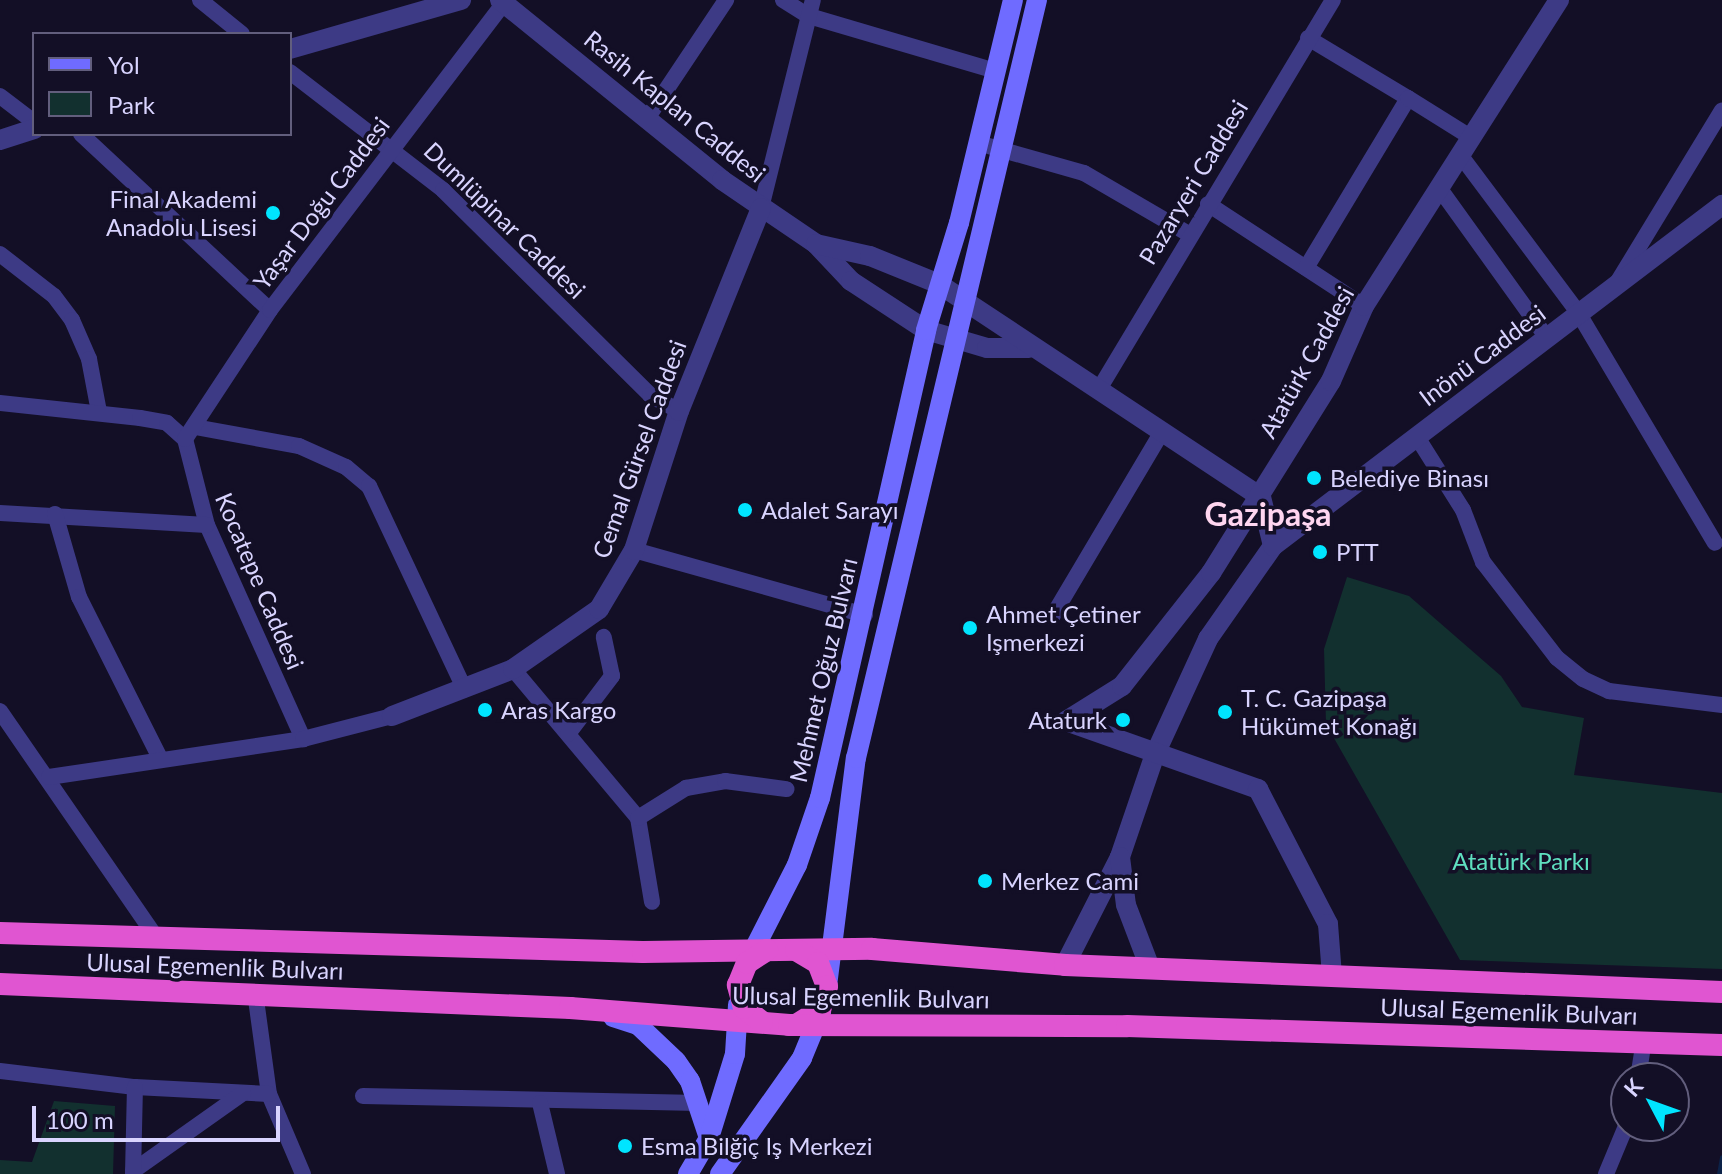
<!DOCTYPE html>
<meta charset="utf-8">
<style>
body{margin:0}
#map{position:relative;width:1722px;height:1174px;overflow:hidden;background:#130f26;font-family:Lato,sans-serif}
div>[style]{position:absolute}
[style*='--x']{left:calc(var(--x)*1px);top:calc(var(--y)*1px);width:calc(var(--w)*1px);rotate:calc(var(--a)*1deg)}
.green>*{inset:0;background:#12302f}
.stream>*{height:5px;margin:-2.5px;padding:0 2.5px;transform-origin:2.5px;border-radius:2.5px;background:#0c2248}
.minor>*{height:16px;margin:-8px;padding:0 8px;transform-origin:8px;border-radius:8px;background:#3d3a85}
.tertiary>*{height:20px;margin:-10px;padding:0 10px;transform-origin:10px;border-radius:10px;background:#3d3a85}
.secondary>*{height:20px;margin:-10px;padding:0 10px;transform-origin:10px;border-radius:10px;background:#6f6bff}
.trunk>*{height:22px;margin:-11px;padding:0 11px;transform-origin:11px;border-radius:11px;background:#e055d1}
.dots>*{width:22px;height:22px;translate:-50% -50%;box-sizing:border-box;border:4px solid #130f26;border-radius:50%}
span{translate:-50% -50%;white-space:nowrap;text-align:center;line-height:1.15;-webkit-text-stroke:7px #130f26;paint-order:stroke}
.street-label{font-size:24px;color:#d9d4ff}
.poi-label{font-size:24px;color:#d9d4ff}
.right{translate:-100% -50%;text-align:right}
.left{translate:0 -50%;text-align:left}
.park-label{font-size:24px;color:#5fe0c0}
.district-label{font-size:32px;color:#ffd6f0;font-weight:700}
.legend{position:absolute;left:32px;top:32px;width:260px;height:104px;box-sizing:border-box;background:#130f26;border:2px solid #625e7d;margin:0;padding:10px 14px;list-style:none;font-size:24px;color:#d9d4ff}
.legend li{display:flex;align-items:center;gap:16px;height:40px}
.legend b{width:40px;border:2px solid #625e7d}
.north{position:absolute;left:1610px;top:1062px;width:80px;height:80px;box-sizing:border-box;background:#130f26;border:2px solid #625e7d;border-radius:50%;rotate:311deg;font-size:22px;font-weight:700;line-height:32px;text-align:center;color:#d9d4ff}
.north::after{content:'';display:block;margin:auto;width:28px;height:36px;background:#00e5ff;clip-path:polygon(50% 0,100% 100%,50% 72%,0 100%)}
.scale{position:absolute;left:32px;top:1106px;width:248px;height:36px;box-sizing:border-box;border:4px solid #d9d4ff;border-top:0;padding-left:10px;font-size:24px;line-height:28px;white-space:nowrap;color:#d9d4ff;-webkit-text-stroke:6px #130f26;paint-order:stroke}
</style>
<div id="map">
<div class="green">
<div style="clip-path:polygon(1347px 577px,1409px 596px,1501px 676px,1522px 707px,1584px 718px,1574px 775px,1722px 793px,1722px 969px,1460px 960px,1326px 724px,1324px 649px)"></div>
<div style="clip-path:polygon(54px 1101px,115px 1106px,113px 1174px,0 1174px,0 1160px,32px 1162px)"></div>
</div>
<div class="stream">
<div style="--x:1719;--y:1174;--w:17;--a:-80"></div>
</div>
<div class="minor">
<div style="--x:200;--y:0;--w:54;--a:39"></div>
<div style="--x:783;--y:0;--w:31;--a:32"></div>
<div style="--x:809;--y:16;--w:195;--a:16.4"></div>
<div style="--x:1308;--y:38;--w:117;--a:31"></div>
<div style="--x:290;--y:72;--w:193;--a:37.6"></div>
<div style="--x:443;--y:190;--w:291;--a:44.7"></div>
<div style="--x:650;--y:395;--w:33;--a:29"></div>
<div style="--x:0;--y:96;--w:43;--a:37.4"></div>
<div style="--x:648;--y:117;--w:141;--a:-56.3"></div>
<div style="--x:81;--y:134;--w:258;--a:43"></div>
<div style="--x:978;--y:143;--w:110;--a:15.8"></div>
<div style="--x:1084;--y:173;--w:121;--a:30.2"></div>
<div style="--x:1461;--y:156;--w:197;--a:53.2"></div>
<div style="--x:1579;--y:314;--w:266;--a:59.3"></div>
<div style="--x:1440;--y:189;--w:183;--a:54.3"></div>
<div style="--x:1208;--y:204;--w:186;--a:33.2"></div>
<div style="--x:761;--y:208;--w:214;--a:-76"></div>
<div style="--x:0;--y:254;--w:68;--a:37.9"></div>
<div style="--x:54;--y:296;--w:30;--a:53"></div>
<div style="--x:72;--y:320;--w:43;--a:66.4"></div>
<div style="--x:89;--y:359;--w:54;--a:79.3"></div>
<div style="--x:1306;--y:268;--w:198;--a:-59"></div>
<div style="--x:1408;--y:98;--w:75;--a:32"></div>
<div style="--x:1617;--y:283;--w:202;--a:-58.7"></div>
<div style="--x:1098;--y:391;--w:456;--a:-59"></div>
<div style="--x:0;--y:403;--w:141;--a:6.1"></div>
<div style="--x:140;--y:418;--w:27;--a:10"></div>
<div style="--x:167;--y:423;--w:24;--a:42"></div>
<div style="--x:185;--y:439;--w:89;--a:75.7"></div>
<div style="--x:207;--y:525;--w:235;--a:65.8"></div>
<div style="--x:195;--y:427;--w:106;--a:10.4"></div>
<div style="--x:299;--y:446;--w:51;--a:24.1"></div>
<div style="--x:346;--y:467;--w:30;--a:40"></div>
<div style="--x:369;--y:486;--w:225;--a:64.8"></div>
<div style="--x:1417;--y:437;--w:86;--a:57.8"></div>
<div style="--x:1463;--y:510;--w:56;--a:69"></div>
<div style="--x:1483;--y:562;--w:121;--a:52.4"></div>
<div style="--x:1557;--y:658;--w:33;--a:39"></div>
<div style="--x:1583;--y:679;--w:29;--a:25"></div>
<div style="--x:1609;--y:691;--w:114;--a:7.1"></div>
<div style="--x:185;--y:439;--w:154;--a:-56.6"></div>
<div style="--x:270;--y:310;--w:390;--a:-52.7"></div>
<div style="--x:0;--y:513;--w:207;--a:3.3"></div>
<div style="--x:55;--y:514;--w:86;--a:73.9"></div>
<div style="--x:79;--y:597;--w:182;--a:63.3"></div>
<div style="--x:634;--y:550;--w:240;--a:15.7"></div>
<div style="--x:1052;--y:617;--w:215;--a:-59.3"></div>
<div style="--x:513;--y:669;--w:194;--a:50"></div>
<div style="--x:638;--y:818;--w:85;--a:80.5"></div>
<div style="--x:0;--y:711;--w:273;--a:55.4"></div>
<div style="--x:568;--y:734;--w:73;--a:-52.8"></div>
<div style="--x:612;--y:676;--w:40;--a:-102"></div>
<div style="--x:49;--y:777;--w:257;--a:-8.5"></div>
<div style="--x:303;--y:739;--w:92;--a:-14.5"></div>
<div style="--x:638;--y:818;--w:57;--a:-32"></div>
<div style="--x:686;--y:788;--w:40;--a:-10"></div>
<div style="--x:725;--y:781;--w:62;--a:7.5"></div>
<div style="--x:255;--y:992;--w:103;--a:82.2"></div>
<div style="--x:269;--y:1094;--w:87;--a:67"></div>
<div style="--x:0;--y:1071;--w:136;--a:6.8"></div>
<div style="--x:135;--y:1087;--w:134;--a:3"></div>
<div style="--x:1638;--y:1078;--w:36;--a:-81"></div>
<div style="--x:363;--y:1096;--w:336;--a:1.2"></div>
<div style="--x:540;--y:1103;--w:73;--a:76.5"></div>
<div style="--x:133;--y:1171;--w:135;--a:-35.3"></div>
<div style="--x:133;--y:1174;--w:87;--a:-88.7"></div>
<div style="--x:1606;--y:1174;--w:52;--a:-67.4"></div>
</div>
<div class="tertiary">
<div style="--x:500;--y:0;--w:286;--a:39"></div>
<div style="--x:722;--y:180;--w:114;--a:34.2"></div>
<div style="--x:816;--y:244;--w:51;--a:46.6"></div>
<div style="--x:851;--y:281;--w:90;--a:33.2"></div>
<div style="--x:926;--y:330;--w:64;--a:16.4"></div>
<div style="--x:987;--y:348;--w:42;--a:0"></div>
<div style="--x:290;--y:49;--w:178;--a:-16"></div>
<div style="--x:0;--y:140;--w:36;--a:-18"></div>
<div style="--x:816;--y:244;--w:55;--a:12.5"></div>
<div style="--x:870;--y:256;--w:74;--a:22.1"></div>
<div style="--x:939;--y:284;--w:386;--a:33.5"></div>
<div style="--x:1261;--y:497;--w:50;--a:76.2"></div>
<div style="--x:1273;--y:546;--w:113;--a:125"></div>
<div style="--x:1208;--y:639;--w:127;--a:114.7"></div>
<div style="--x:1155;--y:754;--w:109;--a:108.8"></div>
<div style="--x:1120;--y:857;--w:121;--a:117"></div>
<div style="--x:1273;--y:546;--w:564;--a:-37.22"></div>
<div style="--x:392;--y:716;--w:130;--a:-21.2"></div>
<div style="--x:513;--y:669;--w:105;--a:-34.9"></div>
<div style="--x:599;--y:609;--w:69;--a:-59.3"></div>
<div style="--x:634;--y:550;--w:146;--a:-72.1"></div>
<div style="--x:679;--y:411;--w:219;--a:-68"></div>
<div style="--x:1066;--y:721;--w:66;--a:-32"></div>
<div style="--x:1122;--y:686;--w:144;--a:-51.8"></div>
<div style="--x:1211;--y:573;--w:226;--a:-58"></div>
<div style="--x:1331;--y:381;--w:82;--a:-66.3"></div>
<div style="--x:1364;--y:306;--w:363;--a:-57.5"></div>
<div style="--x:1066;--y:721;--w:204;--a:19.5"></div>
<div style="--x:1258;--y:789;--w:152;--a:62.6"></div>
<div style="--x:1328;--y:924;--w:52;--a:85.6"></div>
<div style="--x:1120;--y:857;--w:48;--a:82.9"></div>
<div style="--x:1126;--y:905;--w:67;--a:69.1"></div>
</div>
<div class="secondary">
<div style="--x:747;--y:963;--w:110;--a:-63"></div>
<div style="--x:797;--y:865;--w:71;--a:-71.1"></div>
<div style="--x:820;--y:798;--w:480;--a:-77.2"></div>
<div style="--x:926;--y:330;--w:112;--a:-72.9"></div>
<div style="--x:959;--y:223;--w:229;--a:-76.4"></div>
<div style="--x:827;--y:986;--w:230;--a:-82.8"></div>
<div style="--x:856;--y:758;--w:779;--a:-76.57"></div>
<div style="--x:613;--y:1017;--w:26;--a:18"></div>
<div style="--x:638;--y:1025;--w:52;--a:43.5"></div>
<div style="--x:676;--y:1061;--w:24;--a:55"></div>
<div style="--x:690;--y:1081;--w:60;--a:71.6"></div>
<div style="--x:688;--y:1174;--w:42;--a:-59.7"></div>
<div style="--x:709;--y:1138;--w:88;--a:-72.8"></div>
<div style="--x:735;--y:1054;--w:49;--a:-86.5"></div>
<div style="--x:720;--y:1174;--w:142;--a:-54.7"></div>
<div style="--x:802;--y:1058;--w:50;--a:-67.6"></div>
</div>
<div class="trunk">
<div style="--x:0;--y:933;--w:643;--a:1.69"></div>
<div style="--x:643;--y:952;--w:229;--a:-0.8"></div>
<div style="--x:872;--y:949;--w:194;--a:4.7"></div>
<div style="--x:1065;--y:965;--w:658;--a:2.35"></div>
<div style="--x:796;--y:950;--w:26;--a:31"></div>
<div style="--x:818;--y:963;--w:25;--a:69"></div>
<div style="--x:827;--y:986;--w:25;--a:106"></div>
<div style="--x:820;--y:1010;--w:26;--a:148"></div>
<div style="--x:0;--y:984;--w:571;--a:2.41"></div>
<div style="--x:570;--y:1008;--w:220;--a:4.4"></div>
<div style="--x:789;--y:1025;--w:338;--a:0.2"></div>
<div style="--x:1127;--y:1026;--w:595;--a:1.83"></div>
<div style="--x:762;--y:1022;--w:23;--a:-142"></div>
<div style="--x:744;--y:1008;--w:24;--a:-105"></div>
<div style="--x:738;--y:985;--w:24;--a:-68"></div>
<div style="--x:747;--y:963;--w:24;--a:-33"></div>
</div>
<div class="dots">
<div style="left:273px;top:213px;background:#00e5ff"></div>
<div style="left:1314px;top:478px;background:#00e5ff"></div>
<div style="left:745px;top:510px;background:#00e5ff"></div>
<div style="left:1320px;top:552px;background:#00e5ff"></div>
<div style="left:970px;top:628px;background:#00e5ff"></div>
<div style="left:485px;top:710px;background:#00e5ff"></div>
<div style="left:1225px;top:712px;background:#00e5ff"></div>
<div style="left:1123px;top:720px;background:#00e5ff"></div>
<div style="left:985px;top:881px;background:#00e5ff"></div>
<div style="left:625px;top:1146px;background:#00e5ff"></div>
</div>
<div class="street-label">
<span style="left:675px;top:106px;rotate:39deg">Rasih Kaplan Caddesi</span>
<span style="left:1193px;top:182px;rotate:-59deg">Pazaryeri Caddesi</span>
<span style="left:321px;top:203px;rotate:-53deg">Yaşar Doğu Caddesi</span>
<span style="left:505px;top:220px;rotate:44deg">Dumlüpinar Caddesi</span>
<span style="left:1482px;top:355px;rotate:-37deg">Inönü Caddesi</span>
<span style="left:1306px;top:362px;rotate:-61deg">Atatürk Caddesi</span>
<span style="left:639px;top:449px;rotate:-70deg">Cemal Gürsel Caddesi</span>
<span style="left:260px;top:581px;rotate:67deg">Kocatepe Caddesi</span>
<span style="left:823px;top:670px;rotate:-77deg">Mehmet Oğuz Bulvarı</span>
<span style="left:215px;top:966px;rotate:2deg">Ulusal Egemenlik Bulvarı</span>
<span style="left:861px;top:997px;rotate:1deg">Ulusal Egemenlik Bulvarı</span>
<span style="left:1509px;top:1011px;rotate:2deg">Ulusal Egemenlik Bulvarı</span>
</div>
<div class="poi-label">
<span class="right" style="left:257px;top:213px">Final Akademi<br>Anadolu Lisesi</span>
<span class="left" style="left:1330px;top:478px">Belediye Binası</span>
<span class="left" style="left:761px;top:510px">Adalet Sarayı</span>
<span class="left" style="left:1336px;top:552px">PTT</span>
<span class="left" style="left:986px;top:628px">Ahmet Çetiner<br>Işmerkezi</span>
<span class="left" style="left:1241px;top:712px">T. C. Gazipaşa<br>Hükümet Konağı</span>
<span class="left" style="left:501px;top:710px">Aras Kargo</span>
<span class="right" style="left:1107px;top:720px">Ataturk</span>
<span class="left" style="left:1001px;top:881px">Merkez Cami</span>
<span class="left" style="left:641px;top:1146px">Esma Bilğiç Iş Merkezi</span>
</div>
<div class="park-label">
<span style="left:1521px;top:861px">Atatürk Parkı</span>
</div>
<div class="district-label">
<span style="left:1268px;top:514px">Gazipaşa</span>
</div>
<ul class="legend">
<li><b style="height:10px;background:#6f6bff"></b>Yol</li>
<li><b style="height:22px;background:#12302f"></b>Park</li>
</ul>
<div class="north">K</div>
<div class="scale">100 m</div>
</div>
